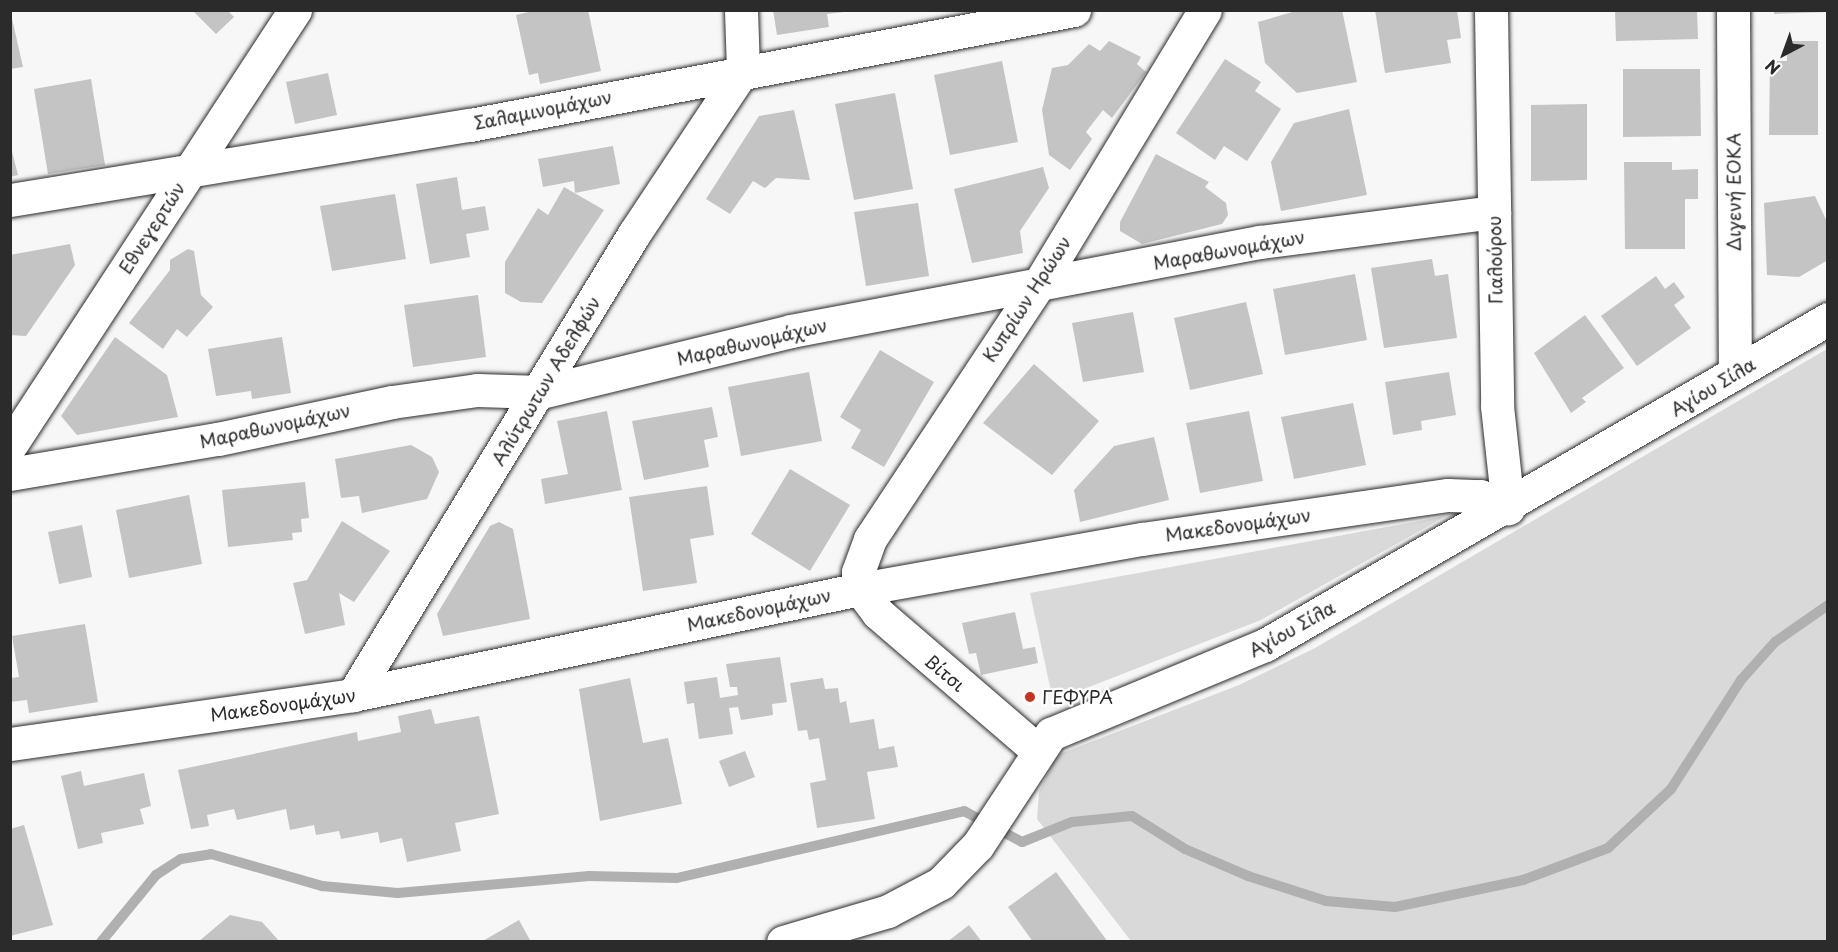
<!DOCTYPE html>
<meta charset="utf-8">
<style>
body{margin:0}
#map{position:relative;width:1838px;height:952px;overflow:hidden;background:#f7f7f7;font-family:"Playpen Sans",sans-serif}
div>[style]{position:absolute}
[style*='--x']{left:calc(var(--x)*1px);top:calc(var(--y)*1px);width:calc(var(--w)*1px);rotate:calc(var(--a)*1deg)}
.green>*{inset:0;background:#d9d9d9}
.stream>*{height:10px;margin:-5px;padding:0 5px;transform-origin:5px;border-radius:5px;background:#b0b0b0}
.building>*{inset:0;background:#c4c4c4}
.roads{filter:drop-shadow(0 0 2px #2b2b2b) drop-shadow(0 0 2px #2b2b2b)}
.street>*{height:33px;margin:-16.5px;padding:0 16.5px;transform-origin:16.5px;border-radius:16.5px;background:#fff}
.secondary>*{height:33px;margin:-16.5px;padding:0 16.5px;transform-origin:16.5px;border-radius:16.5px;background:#fff}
.dots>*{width:16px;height:16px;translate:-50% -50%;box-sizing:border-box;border:3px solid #fff;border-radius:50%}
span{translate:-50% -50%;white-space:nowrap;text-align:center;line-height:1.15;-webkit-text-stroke:4.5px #fff;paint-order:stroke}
.street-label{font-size:18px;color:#2b2b2b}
.poi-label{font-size:18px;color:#2b2b2b}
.left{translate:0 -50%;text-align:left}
.frame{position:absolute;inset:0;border:12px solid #2b2b2b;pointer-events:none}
.north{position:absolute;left:1754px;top:24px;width:60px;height:60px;-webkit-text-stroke:4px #fff;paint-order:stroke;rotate:221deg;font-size:16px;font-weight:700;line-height:24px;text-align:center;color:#2b2b2b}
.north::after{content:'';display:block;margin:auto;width:21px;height:27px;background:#2b2b2b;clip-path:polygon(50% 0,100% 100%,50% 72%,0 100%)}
</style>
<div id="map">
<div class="green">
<div style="clip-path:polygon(1827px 349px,1827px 941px,1131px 941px,1037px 819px,1039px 792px,1057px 755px,1239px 685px,1315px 648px)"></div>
<div style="clip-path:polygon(1446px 516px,1261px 620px,1053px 701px,1030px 593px)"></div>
</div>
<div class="stream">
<div style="--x:101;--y:942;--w:87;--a:-50.6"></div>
<div style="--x:156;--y:875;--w:30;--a:-33"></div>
<div style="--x:181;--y:859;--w:30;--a:-9"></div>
<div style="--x:211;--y:854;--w:116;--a:16.1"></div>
<div style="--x:322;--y:886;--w:76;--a:5.3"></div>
<div style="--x:398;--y:893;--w:192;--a:-5.1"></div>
<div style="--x:589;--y:876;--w:88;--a:1.3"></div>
<div style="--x:677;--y:878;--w:295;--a:-13.1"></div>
<div style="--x:964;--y:811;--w:66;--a:28.1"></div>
<div style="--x:1022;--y:842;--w:54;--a:-21.8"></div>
<div style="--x:1072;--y:822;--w:60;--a:-5.7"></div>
<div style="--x:1132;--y:816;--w:62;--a:31.9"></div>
<div style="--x:1185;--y:849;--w:69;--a:23.2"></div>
<div style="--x:1248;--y:876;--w:82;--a:17.8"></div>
<div style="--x:1326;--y:901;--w:69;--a:5"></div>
<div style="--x:1395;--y:907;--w:131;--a:-11.9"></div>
<div style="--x:1523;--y:880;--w:91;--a:-20.6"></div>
<div style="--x:1608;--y:848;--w:86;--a:-43.1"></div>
<div style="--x:1671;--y:789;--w:130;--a:-57.3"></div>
<div style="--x:1741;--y:680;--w:51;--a:-48.2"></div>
<div style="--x:1775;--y:642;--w:65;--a:-34.9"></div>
</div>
<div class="building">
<div style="clip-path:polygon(10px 10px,23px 67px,10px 69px)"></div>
<div style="clip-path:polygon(192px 10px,227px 10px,234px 17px,216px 34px)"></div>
<div style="clip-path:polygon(537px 10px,588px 10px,601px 71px,540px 84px,538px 73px,529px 75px,516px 15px)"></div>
<div style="clip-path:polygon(773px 10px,844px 10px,844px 12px,827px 14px,829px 27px,777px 35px)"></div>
<div style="clip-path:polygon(1299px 10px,1342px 10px,1357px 82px,1297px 93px,1265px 63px,1258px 22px)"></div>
<div style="clip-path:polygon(1375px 10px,1457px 10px,1461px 38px,1447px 40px,1451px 63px,1385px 73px)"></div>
<div style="clip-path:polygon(1615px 10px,1697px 10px,1698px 39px,1616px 41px)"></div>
<div style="clip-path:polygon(1774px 10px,1828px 10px,1828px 12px,1774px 14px)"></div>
<div style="clip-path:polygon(1109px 41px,1141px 57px,1137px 64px,1146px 72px,1112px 118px,1103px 110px,1086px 132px,1092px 139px,1070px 170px,1049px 155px,1042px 110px,1052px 68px,1068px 65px,1089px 44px,1100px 51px)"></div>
<div style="clip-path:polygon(1787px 41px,1818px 41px,1818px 135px,1769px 135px,1770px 61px,1787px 61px)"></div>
<div style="clip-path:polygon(1225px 59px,1261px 82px,1255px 91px,1281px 109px,1247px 161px,1224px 146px,1215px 160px,1176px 133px)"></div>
<div style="clip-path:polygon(1002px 61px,1018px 142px,950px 155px,934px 75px)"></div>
<div style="clip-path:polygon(1623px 69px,1700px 69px,1701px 136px,1623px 137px)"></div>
<div style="clip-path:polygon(328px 73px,337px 115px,295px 124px,286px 82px)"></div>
<div style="clip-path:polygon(91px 79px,105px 165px,48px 174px,34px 89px)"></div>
<div style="clip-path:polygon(895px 93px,913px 189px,854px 200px,835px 104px)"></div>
<div style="clip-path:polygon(1587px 104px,1587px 180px,1531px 181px,1531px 105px)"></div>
<div style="clip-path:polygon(1349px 109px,1367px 195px,1281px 211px,1271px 162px,1294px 123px)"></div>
<div style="clip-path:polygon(794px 110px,810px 180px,776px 178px,765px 188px,753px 181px,730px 214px,706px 199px,759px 116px)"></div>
<div style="clip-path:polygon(10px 144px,18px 175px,10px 177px)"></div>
<div style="clip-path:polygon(613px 146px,620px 184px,575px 193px,574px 181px,543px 187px,538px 159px)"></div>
<div style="clip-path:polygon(1156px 154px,1209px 182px,1205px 187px,1226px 203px,1228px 215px,1222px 224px,1142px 244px,1120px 231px,1120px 222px)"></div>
<div style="clip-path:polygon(1624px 162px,1672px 162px,1672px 170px,1698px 169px,1698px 199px,1685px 199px,1685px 249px,1625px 249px)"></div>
<div style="clip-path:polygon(1043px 167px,1049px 188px,1020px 231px,1023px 253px,972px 263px,954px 189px)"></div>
<div style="clip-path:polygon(457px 177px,462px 210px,485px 206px,489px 230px,466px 234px,470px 257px,430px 264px,416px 184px)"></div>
<div style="clip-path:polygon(564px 187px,604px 210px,542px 303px,521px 302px,505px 293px,505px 262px,538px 208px,548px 215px)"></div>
<div style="clip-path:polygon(395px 194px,406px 259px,332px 271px,320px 206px)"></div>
<div style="clip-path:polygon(1815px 196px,1828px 224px,1828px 260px,1799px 277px,1767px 275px,1764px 203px)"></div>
<div style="clip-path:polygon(918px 203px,929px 276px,866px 286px,854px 212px)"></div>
<div style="clip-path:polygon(70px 244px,75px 265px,26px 336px,10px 335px,10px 255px)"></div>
<div style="clip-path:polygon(188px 249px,194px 251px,201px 295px,213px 307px,187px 337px,177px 329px,163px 349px,129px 323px,170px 270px,170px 260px)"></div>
<div style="clip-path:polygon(1432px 259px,1435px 276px,1448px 274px,1457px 338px,1384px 348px,1371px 268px)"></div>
<div style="clip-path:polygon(1355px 274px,1367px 340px,1285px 355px,1273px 289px)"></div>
<div style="clip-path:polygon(1656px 276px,1665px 289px,1674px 282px,1685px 297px,1674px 305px,1691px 328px,1637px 366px,1601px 316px)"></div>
<div style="clip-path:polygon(478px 295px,486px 357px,413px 367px,404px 305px)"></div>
<div style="clip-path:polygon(1246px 302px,1263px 374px,1190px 390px,1174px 318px)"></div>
<div style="clip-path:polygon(1133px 312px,1144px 372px,1083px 382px,1072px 323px)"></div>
<div style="clip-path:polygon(1585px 315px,1624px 368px,1582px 398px,1586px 402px,1571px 413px,1534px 353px)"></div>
<div style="clip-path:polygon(115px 337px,167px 375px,178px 417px,77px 435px,61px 416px)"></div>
<div style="clip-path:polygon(282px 337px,291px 393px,252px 399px,251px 391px,216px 396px,208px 349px)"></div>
<div style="clip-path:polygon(880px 350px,934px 382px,884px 467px,851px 448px,861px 430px,840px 417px)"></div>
<div style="clip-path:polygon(1034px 364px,1099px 421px,1052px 475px,983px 423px)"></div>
<div style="clip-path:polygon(809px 372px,822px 441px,741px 456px,728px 387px)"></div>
<div style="clip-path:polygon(1449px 372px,1456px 415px,1421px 421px,1422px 430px,1393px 435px,1385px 382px)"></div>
<div style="clip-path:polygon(1353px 403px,1366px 465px,1294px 479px,1281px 417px)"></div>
<div style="clip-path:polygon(712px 407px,718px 437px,704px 440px,709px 467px,644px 480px,632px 421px)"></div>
<div style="clip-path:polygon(607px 411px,622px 490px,545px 504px,541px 479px,568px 474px,557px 421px)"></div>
<div style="clip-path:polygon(1249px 411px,1263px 481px,1200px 493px,1186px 423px)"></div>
<div style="clip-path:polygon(1154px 437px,1169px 500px,1080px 522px,1074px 490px,1114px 446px)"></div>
<div style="clip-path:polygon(411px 445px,432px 457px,439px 472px,427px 499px,362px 513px,359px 496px,341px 498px,335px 459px)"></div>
<div style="clip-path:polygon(790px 469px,850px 505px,810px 571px,751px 534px)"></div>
<div style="clip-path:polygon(305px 482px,309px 518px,301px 519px,302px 532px,292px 533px,293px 540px,228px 547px,222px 490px)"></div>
<div style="clip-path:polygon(707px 486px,714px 535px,690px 539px,697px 583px,643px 591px,629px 497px)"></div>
<div style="clip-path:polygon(189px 495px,202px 564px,129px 578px,116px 510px)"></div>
<div style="clip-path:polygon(342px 521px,390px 551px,354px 602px,339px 593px,345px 625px,305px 634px,293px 583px,307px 580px)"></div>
<div style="clip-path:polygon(499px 522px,513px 529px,530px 619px,443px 636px,437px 614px,490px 526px)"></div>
<div style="clip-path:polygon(82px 525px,92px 577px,59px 584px,48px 532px)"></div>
<div style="clip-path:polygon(1015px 612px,1023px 649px,1035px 647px,1038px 663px,981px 675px,976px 653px,969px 654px,962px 623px)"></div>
<div style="clip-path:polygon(85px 624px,98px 702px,29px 713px,27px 700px,10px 702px,10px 678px,19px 677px,12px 636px)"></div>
<div style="clip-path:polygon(780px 657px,787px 702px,772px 704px,773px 715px,741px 720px,738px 707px,729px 708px,733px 734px,699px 739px,694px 703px,687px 704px,684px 682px,717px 677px,720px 698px,738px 695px,737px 687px,730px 687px,726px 664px)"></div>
<div style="clip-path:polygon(630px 678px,643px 743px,668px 738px,682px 804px,600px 821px,579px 689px)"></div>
<div style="clip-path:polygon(823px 678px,825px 689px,838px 688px,840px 703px,846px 701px,850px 723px,874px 719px,879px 749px,894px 746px,898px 767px,867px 772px,875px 819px,817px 828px,810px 783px,826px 780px,819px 738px,809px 740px,807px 730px,798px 731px,790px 683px)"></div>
<div style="clip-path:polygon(431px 709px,435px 724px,479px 716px,499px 814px,455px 823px,461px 851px,407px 862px,402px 838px,380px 843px,378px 832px,341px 839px,339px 831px,316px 835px,314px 825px,290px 830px,286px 809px,237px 820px,234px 809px,207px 815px,209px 826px,191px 829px,178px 770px,357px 732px,358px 741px,401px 732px,398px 716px)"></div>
<div style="clip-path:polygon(745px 751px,755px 777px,729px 787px,719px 761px)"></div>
<div style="clip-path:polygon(81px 771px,84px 786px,144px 773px,151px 806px,140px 809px,144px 824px,101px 833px,103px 843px,78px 849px,61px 776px)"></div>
<div style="clip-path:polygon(24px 825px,53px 925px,10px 936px,10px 829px)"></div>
<div style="clip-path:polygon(1056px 872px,1108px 942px,1033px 942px,1008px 907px)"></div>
<div style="clip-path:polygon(230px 915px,262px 922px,280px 942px,198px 942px)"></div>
<div style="clip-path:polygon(519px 920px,531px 942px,481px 942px)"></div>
<div style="clip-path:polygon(969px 925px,982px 942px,947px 942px)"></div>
</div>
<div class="roads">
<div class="street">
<div style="--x:741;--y:10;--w:60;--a:88.1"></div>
<div style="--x:1491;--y:10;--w:396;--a:89.1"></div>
<div style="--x:1497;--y:406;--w:103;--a:83.8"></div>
<div style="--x:1733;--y:10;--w:363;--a:89.7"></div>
<div style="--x:10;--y:200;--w:466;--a:-9.3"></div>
<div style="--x:470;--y:125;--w:615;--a:-10.78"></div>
<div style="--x:10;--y:446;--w:521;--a:-56.83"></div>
<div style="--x:10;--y:474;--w:211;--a:-9.6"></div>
<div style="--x:218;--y:439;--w:178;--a:-12"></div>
<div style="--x:392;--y:402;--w:86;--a:-8"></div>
<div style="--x:477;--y:390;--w:64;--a:1.8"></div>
<div style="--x:541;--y:392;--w:257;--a:-13.7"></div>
<div style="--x:791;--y:331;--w:252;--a:-10.7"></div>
<div style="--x:1039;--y:284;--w:225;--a:-10.8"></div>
<div style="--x:1260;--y:242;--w:236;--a:-7.3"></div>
<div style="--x:353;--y:695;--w:540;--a:-58.64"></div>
<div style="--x:634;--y:234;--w:197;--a:-56.4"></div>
<div style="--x:10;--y:744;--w:346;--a:-8.1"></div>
<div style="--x:353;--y:695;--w:518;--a:-11.81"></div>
<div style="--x:860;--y:589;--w:286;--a:-10.1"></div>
<div style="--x:1142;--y:539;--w:309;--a:-8.2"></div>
<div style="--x:1448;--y:495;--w:32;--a:2"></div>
<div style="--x:1480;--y:496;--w:30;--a:23"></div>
<div style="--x:1037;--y:750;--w:210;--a:-139.3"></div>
<div style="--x:878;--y:613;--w:30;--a:-127"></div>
<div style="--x:860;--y:589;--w:17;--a:-97"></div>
<div style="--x:858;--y:572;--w:35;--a:-70"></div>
<div style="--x:870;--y:539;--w:306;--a:-56.5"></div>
<div style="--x:1039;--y:284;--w:320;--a:-58.8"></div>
</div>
<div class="secondary">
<div style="--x:783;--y:942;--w:109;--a:-16.4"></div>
<div style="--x:888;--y:911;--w:60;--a:-27.8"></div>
<div style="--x:941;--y:883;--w:53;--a:-45.8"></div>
<div style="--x:978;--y:845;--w:133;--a:-56.7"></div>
<div style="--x:1051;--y:734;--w:232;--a:-22.6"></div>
<div style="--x:1265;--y:645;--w:651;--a:-30.07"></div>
</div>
</div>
<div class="dots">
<div style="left:1030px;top:697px;background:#c8321e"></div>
</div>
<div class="street-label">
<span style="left:543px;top:110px;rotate:-11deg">Σαλαμινομάχων</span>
<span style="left:1734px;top:192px;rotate:-90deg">Διγενή ΕΟΚΑ</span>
<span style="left:152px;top:228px;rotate:-57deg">Εθνεγερτών</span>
<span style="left:1229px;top:250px;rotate:-10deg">Μαραθωνομάχων</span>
<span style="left:1495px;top:260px;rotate:-91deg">Γιαλούρου</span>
<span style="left:1027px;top:299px;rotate:-57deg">Κυπρίων Ηρώων</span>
<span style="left:752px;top:342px;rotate:-13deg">Μαραθωνομάχων</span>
<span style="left:546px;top:381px;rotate:-59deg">Αλύτρωτων Αδελφών</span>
<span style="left:1713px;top:387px;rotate:-31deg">Αγίου Σίλα</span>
<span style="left:275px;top:426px;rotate:-12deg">Μαραθωνομάχων</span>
<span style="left:1238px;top:525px;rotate:-8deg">Μακεδονομάχων</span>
<span style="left:759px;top:610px;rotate:-12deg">Μακεδονομάχων</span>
<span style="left:1292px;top:629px;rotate:-29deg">Αγίου Σίλα</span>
<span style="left:945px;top:673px;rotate:40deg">Βίτσι</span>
<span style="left:283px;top:705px;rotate:-8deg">Μακεδονομάχων</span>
</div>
<div class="poi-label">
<span class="left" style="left:1042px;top:697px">ΓΕΦΥΡΑ</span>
</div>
<div class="frame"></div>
<div class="north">N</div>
</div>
